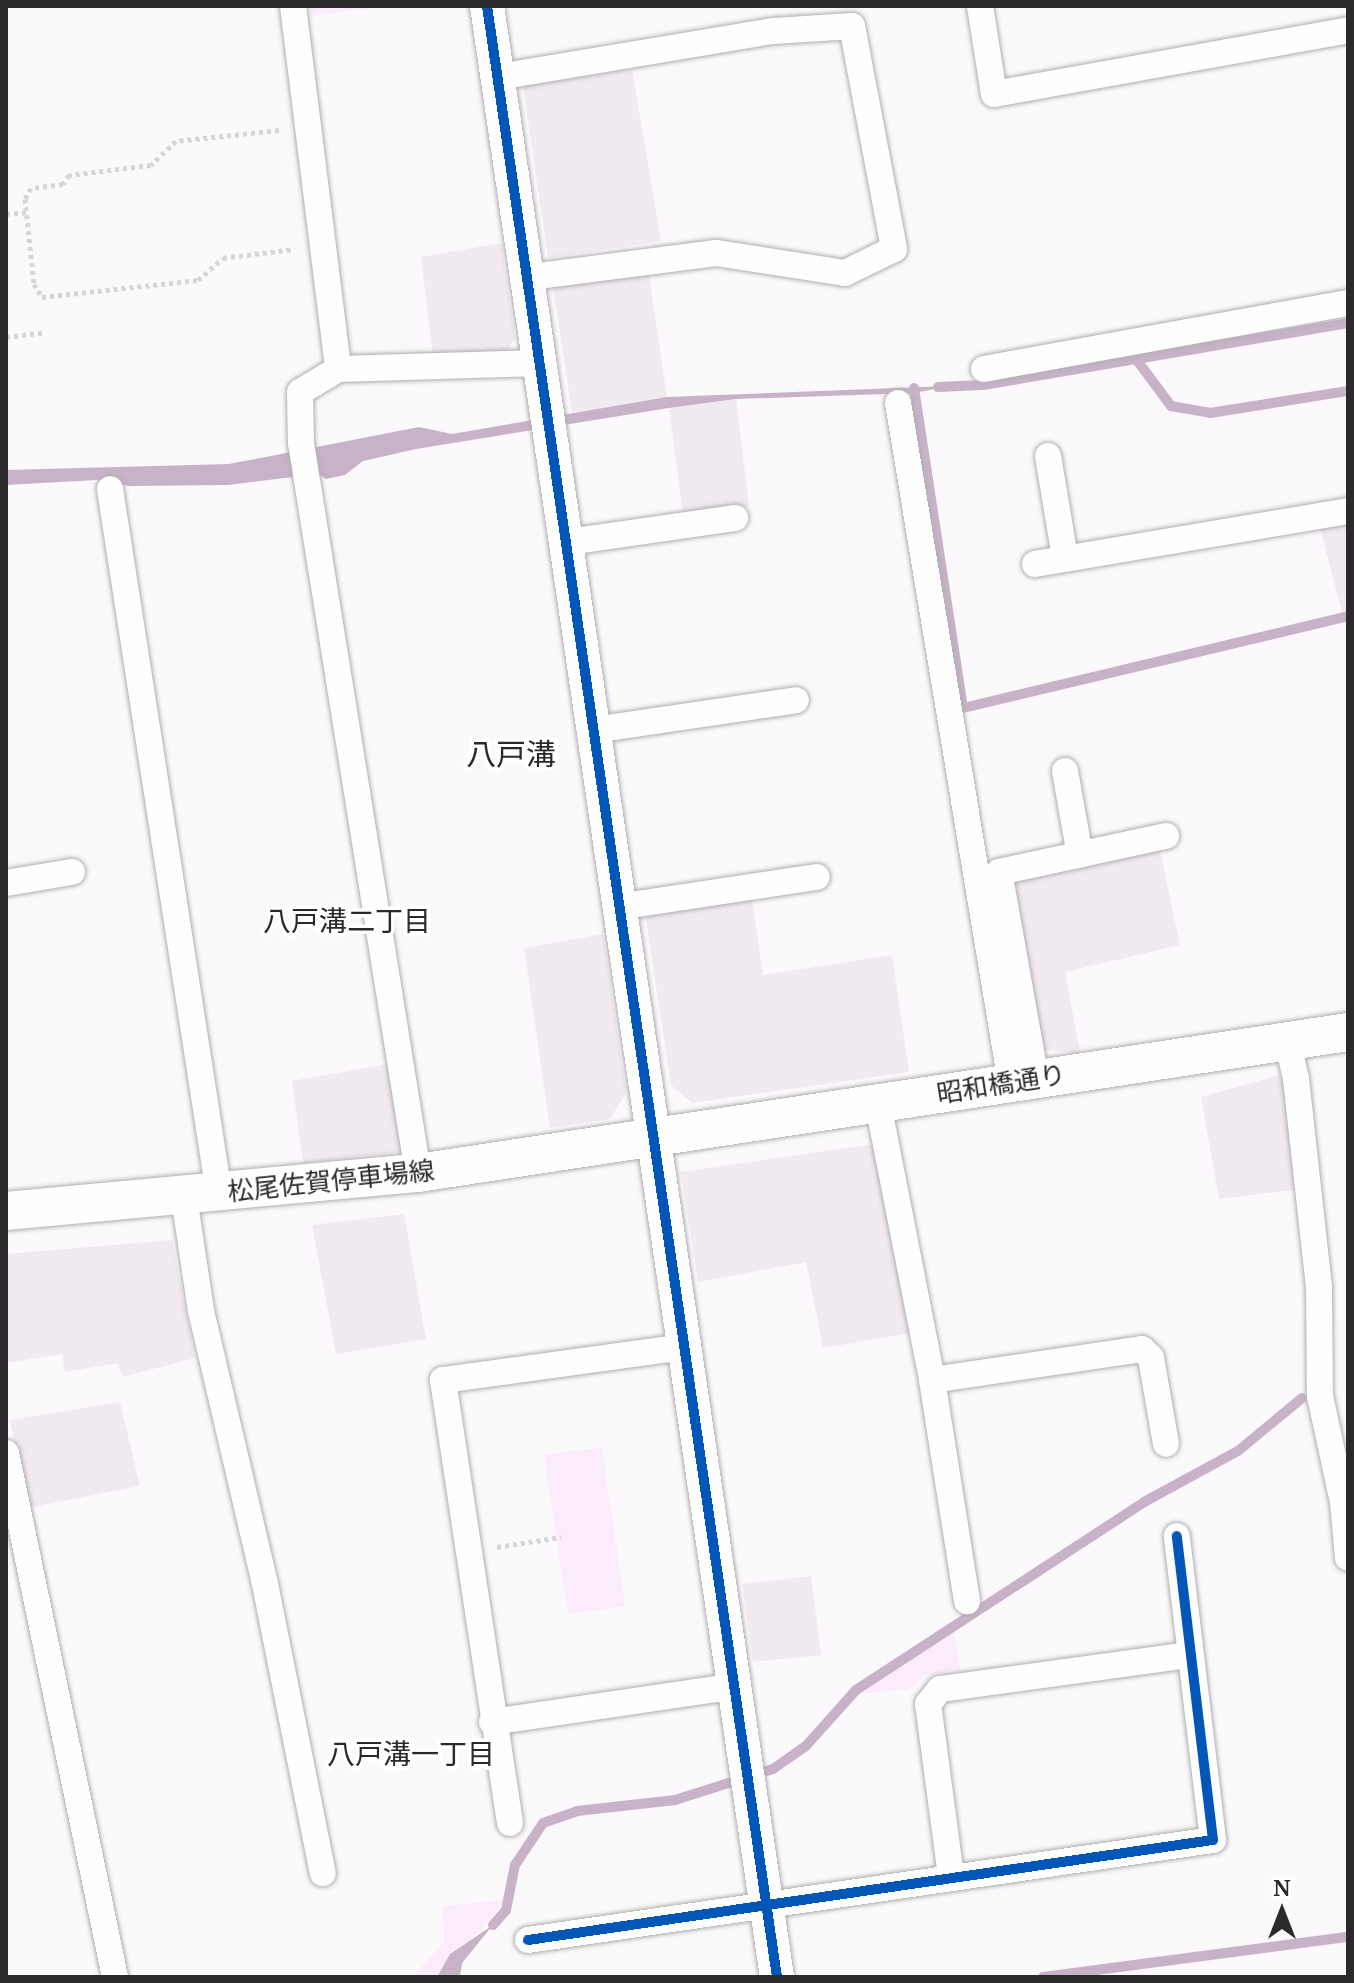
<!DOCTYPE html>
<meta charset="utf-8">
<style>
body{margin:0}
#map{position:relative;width:1354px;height:1983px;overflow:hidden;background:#fcf9fc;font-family:"Noto Serif","Noto Sans JP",serif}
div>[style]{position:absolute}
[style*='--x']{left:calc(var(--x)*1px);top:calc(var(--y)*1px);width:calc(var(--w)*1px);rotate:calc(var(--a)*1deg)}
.built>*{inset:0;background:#f1eaf1}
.green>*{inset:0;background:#fbecfb}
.water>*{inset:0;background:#c8b2c8}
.stream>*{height:10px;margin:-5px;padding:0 5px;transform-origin:5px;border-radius:5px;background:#c8b2c8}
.path>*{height:5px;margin-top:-2.5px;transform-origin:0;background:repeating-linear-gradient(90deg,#d7d6d7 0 4px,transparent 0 8px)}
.roads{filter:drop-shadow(0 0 2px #b0aeb0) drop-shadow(0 0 2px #b0aeb0)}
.minor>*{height:26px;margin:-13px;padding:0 13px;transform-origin:13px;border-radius:13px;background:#fffeff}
.tertiary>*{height:34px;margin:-17px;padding:0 17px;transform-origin:17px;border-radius:17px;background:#fffeff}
.secondary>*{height:38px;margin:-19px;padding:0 19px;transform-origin:19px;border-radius:19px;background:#fffeff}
.cycleway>*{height:10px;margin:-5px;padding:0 5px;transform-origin:5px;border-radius:5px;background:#0057b8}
span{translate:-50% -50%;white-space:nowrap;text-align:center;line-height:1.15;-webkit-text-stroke:7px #fff;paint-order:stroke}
.street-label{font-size:26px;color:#2b292b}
.neighbourhood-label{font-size:28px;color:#2b282b}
.quarter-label{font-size:30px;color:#2b282b}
.frame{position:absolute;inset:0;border:8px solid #2b292b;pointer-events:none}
.north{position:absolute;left:1242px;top:1871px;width:80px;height:80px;-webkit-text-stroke:6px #fff;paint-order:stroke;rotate:0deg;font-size:22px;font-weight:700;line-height:32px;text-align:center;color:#2b292b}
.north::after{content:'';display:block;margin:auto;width:28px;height:36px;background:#2b292b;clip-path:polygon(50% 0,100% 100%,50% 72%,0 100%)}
</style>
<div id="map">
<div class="built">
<div style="clip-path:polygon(632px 70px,661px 241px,548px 258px,523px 86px)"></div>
<div style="clip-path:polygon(501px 243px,515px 339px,504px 355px,433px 357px,421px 257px)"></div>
<div style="clip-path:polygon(649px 275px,667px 397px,572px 413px,553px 287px)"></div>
<div style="clip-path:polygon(736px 399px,749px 506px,683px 515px,669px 408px)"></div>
<div style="clip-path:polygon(1348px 521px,1348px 616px,1343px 616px,1319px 524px)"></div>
<div style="clip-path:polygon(1160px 850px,1180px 945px,1065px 972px,1080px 1053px,1042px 1050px,988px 880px)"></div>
<div style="clip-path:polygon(752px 899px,763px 975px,892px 955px,909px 1072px,692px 1103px,671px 1085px,645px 914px)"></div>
<div style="clip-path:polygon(603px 934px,626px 1093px,610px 1119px,550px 1128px,524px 948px)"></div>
<div style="clip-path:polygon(411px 1060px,426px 1149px,303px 1163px,292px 1081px)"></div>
<div style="clip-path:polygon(1286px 1073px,1301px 1189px,1219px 1199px,1201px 1097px)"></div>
<div style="clip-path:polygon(874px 1144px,911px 1333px,823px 1348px,806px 1262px,698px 1282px,681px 1172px)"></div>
<div style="clip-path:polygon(404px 1214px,426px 1339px,336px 1354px,312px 1225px)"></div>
<div style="clip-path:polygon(172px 1240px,195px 1358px,122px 1377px,118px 1363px,65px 1372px,62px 1354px,6px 1363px,6px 1254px)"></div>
<div style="clip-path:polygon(120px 1402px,140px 1486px,28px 1508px,10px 1420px)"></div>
<div style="clip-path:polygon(811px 1576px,821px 1655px,753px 1662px,742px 1584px)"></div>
</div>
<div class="green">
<div style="clip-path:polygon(310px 6px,385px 6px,311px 16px)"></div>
<div style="clip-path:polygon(602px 1447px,625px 1606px,568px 1614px,544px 1455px)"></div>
<div style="clip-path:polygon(954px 1632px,961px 1669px,925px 1675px,909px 1689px,857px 1694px)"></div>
<div style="clip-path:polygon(505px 1900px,480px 1931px,450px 1954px,437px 1977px,413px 1977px,444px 1942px,443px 1906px)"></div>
</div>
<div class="water">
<div style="clip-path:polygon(949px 386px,915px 393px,736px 399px,669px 408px,416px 449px,363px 461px,345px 475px,326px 479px,318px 474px,228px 485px,129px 486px,97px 480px,6px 485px,6px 470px,229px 464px,419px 427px,452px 434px,667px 397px)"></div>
<div style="clip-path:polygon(493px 1925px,462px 1963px,460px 1977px,437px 1977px,450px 1954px)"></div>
</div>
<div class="stream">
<div style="--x:1136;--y:359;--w:215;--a:-9.6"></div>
<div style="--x:938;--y:387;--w:45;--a:-2.5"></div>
<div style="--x:983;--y:385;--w:155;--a:-9.6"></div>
<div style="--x:1136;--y:359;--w:59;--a:53.3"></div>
<div style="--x:1171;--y:406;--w:40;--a:10"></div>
<div style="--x:1210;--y:413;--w:140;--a:-9.1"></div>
<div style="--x:914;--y:388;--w:324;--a:81.3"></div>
<div style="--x:963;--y:708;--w:396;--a:-13.4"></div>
<div style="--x:493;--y:1925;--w:20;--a:-49"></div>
<div style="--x:506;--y:1910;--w:46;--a:-78.7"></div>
<div style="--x:515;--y:1865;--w:50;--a:-56.3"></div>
<div style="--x:543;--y:1823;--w:36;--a:-19"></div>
<div style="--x:577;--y:1811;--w:99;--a:-6.4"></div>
<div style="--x:675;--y:1800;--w:103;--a:-17.6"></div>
<div style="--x:773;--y:1769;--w:39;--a:-35"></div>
<div style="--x:805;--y:1747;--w:76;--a:-48.2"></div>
<div style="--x:856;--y:1690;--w:344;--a:-33.1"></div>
<div style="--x:1144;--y:1502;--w:107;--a:-28.5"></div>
<div style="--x:1238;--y:1451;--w:83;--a:-39.6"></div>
<div style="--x:1043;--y:1977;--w:308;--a:-7.5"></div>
</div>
<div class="path">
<div style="--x:279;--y:130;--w:104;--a:173.9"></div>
<div style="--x:176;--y:141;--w:35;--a:136"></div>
<div style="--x:151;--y:165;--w:83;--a:173"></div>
<div style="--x:69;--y:175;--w:11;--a:124"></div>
<div style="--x:63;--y:184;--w:32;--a:173"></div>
<div style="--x:31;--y:188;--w:13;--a:119"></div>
<div style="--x:25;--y:199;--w:85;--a:84"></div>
<div style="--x:34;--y:284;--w:15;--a:58"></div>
<div style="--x:42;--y:297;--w:157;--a:-6.2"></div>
<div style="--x:198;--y:280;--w:33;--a:-41"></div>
<div style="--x:223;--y:258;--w:72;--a:-7.2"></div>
<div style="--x:6;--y:214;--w:21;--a:-5"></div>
<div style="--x:6;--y:337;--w:39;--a:-7"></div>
<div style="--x:497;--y:1547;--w:65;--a:-8.9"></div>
</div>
<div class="roads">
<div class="minor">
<div style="--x:293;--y:6;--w:366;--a:82.9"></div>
<div style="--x:338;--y:369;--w:202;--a:-1.7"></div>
<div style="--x:980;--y:6;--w:89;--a:81"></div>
<div style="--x:994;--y:94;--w:360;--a:-10.2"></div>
<div style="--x:498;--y:77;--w:280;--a:-9.5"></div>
<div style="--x:774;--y:31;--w:78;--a:-3.7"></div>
<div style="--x:852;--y:26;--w:227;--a:79.3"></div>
<div style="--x:894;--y:249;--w:55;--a:153.9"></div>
<div style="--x:845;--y:273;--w:131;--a:-171.2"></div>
<div style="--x:716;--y:253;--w:188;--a:172.6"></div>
<div style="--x:338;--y:369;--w:44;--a:148.8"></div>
<div style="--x:300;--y:392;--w:51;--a:88.9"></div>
<div style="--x:301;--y:443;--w:739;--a:80.89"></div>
<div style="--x:984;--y:369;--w:370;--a:-10.3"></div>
<div style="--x:898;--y:403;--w:689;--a:80.57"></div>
<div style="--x:1048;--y:456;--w:103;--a:80.5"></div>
<div style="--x:110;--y:489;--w:712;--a:81.2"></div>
<div style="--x:568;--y:542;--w:169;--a:-8.2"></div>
<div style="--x:1035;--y:564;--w:317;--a:-9.6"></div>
<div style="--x:594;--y:730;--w:204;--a:-8.4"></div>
<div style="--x:1065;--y:771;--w:85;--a:79.9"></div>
<div style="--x:6;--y:883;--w:67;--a:-9.5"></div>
<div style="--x:618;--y:907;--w:201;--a:-8.6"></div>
<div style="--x:1287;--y:1039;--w:41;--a:77.3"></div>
<div style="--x:1296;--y:1079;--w:210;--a:83.7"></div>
<div style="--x:1319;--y:1288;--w:108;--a:89.5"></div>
<div style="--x:1320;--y:1396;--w:108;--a:77.8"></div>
<div style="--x:1343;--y:1502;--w:56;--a:84.9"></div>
<div style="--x:1036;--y:1079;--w:210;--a:-100.1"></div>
<div style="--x:999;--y:872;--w:171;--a:-12.2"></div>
<div style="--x:878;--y:1104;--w:281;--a:78.9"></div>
<div style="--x:932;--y:1380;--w:224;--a:81"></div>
<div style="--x:184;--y:1197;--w:115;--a:81.5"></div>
<div style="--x:201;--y:1311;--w:280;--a:76.8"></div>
<div style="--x:265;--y:1584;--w:295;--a:78.7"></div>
<div style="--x:932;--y:1380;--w:212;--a:-8.4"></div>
<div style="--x:1142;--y:1349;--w:13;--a:45"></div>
<div style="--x:1151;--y:1358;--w:87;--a:80.1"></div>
<div style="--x:6;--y:1453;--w:535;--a:78.25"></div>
<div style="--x:492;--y:1722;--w:247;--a:-8.4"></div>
<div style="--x:510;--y:1823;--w:448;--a:-98.6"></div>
<div style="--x:443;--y:1380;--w:244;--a:-7.8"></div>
<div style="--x:951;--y:1876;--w:174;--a:-97.6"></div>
<div style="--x:928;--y:1704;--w:19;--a:-51"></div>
<div style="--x:940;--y:1689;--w:250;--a:-7.8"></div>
<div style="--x:528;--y:1940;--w:692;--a:-8.31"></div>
<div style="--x:1213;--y:1840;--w:306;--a:-96.8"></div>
</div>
<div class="tertiary">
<div style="--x:487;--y:6;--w:1992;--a:81.63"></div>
</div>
<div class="secondary">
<div style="--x:6;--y:1211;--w:414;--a:-5.3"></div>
<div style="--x:418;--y:1173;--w:941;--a:-8.62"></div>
</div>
</div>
<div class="cycleway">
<div style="--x:487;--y:6;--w:1992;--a:81.63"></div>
<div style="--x:528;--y:1940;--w:692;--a:-8.31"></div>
<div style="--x:1213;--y:1840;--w:306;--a:-96.8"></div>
</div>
<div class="street-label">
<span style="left:1001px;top:1084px;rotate:-9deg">昭和橋通り</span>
<span style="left:331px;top:1181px;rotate:-6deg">松尾佐賀停車場線</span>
</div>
<div class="neighbourhood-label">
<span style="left:347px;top:920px">八戸溝二丁目</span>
<span style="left:411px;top:1753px">八戸溝一丁目</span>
</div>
<div class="quarter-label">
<span style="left:511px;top:754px">八戸溝</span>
</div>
<div class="frame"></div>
<div class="north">N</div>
</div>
